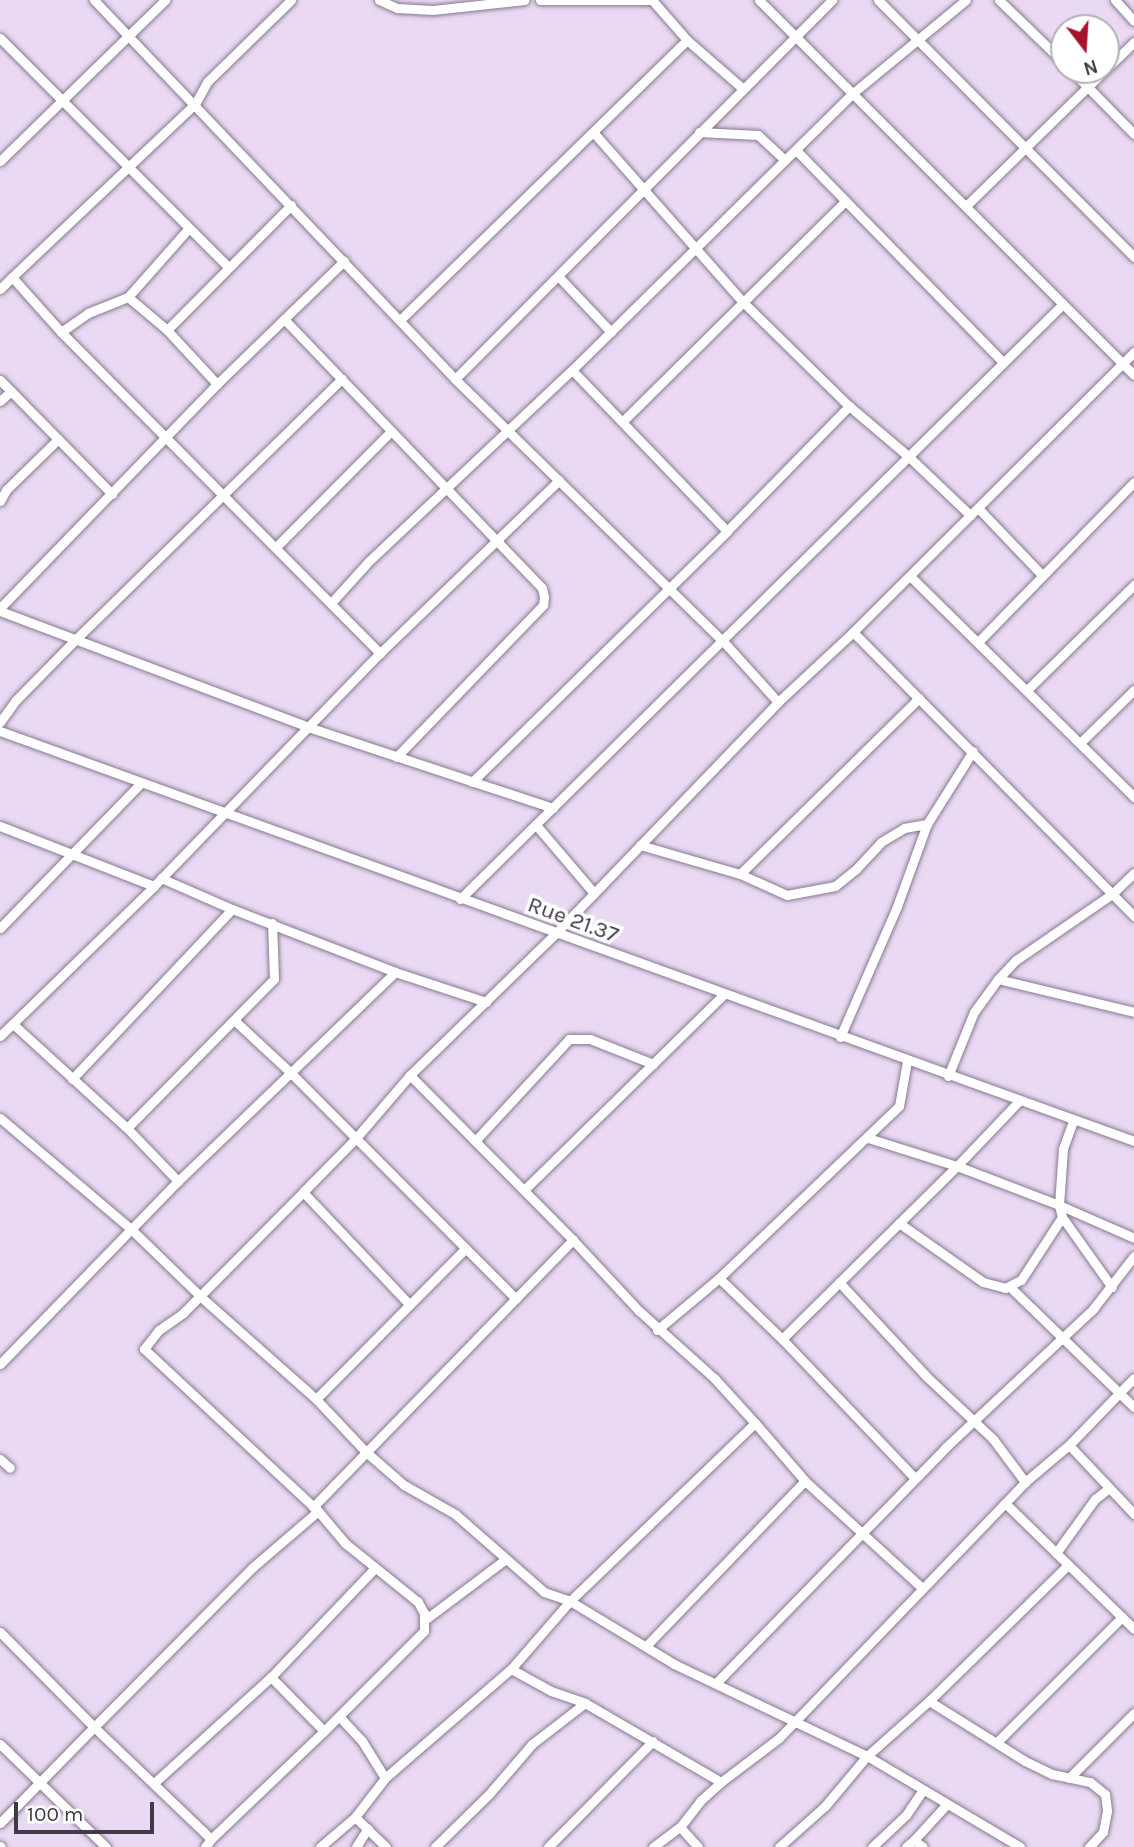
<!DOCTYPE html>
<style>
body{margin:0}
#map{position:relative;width:1134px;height:1847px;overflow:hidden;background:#e9d9f2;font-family:Karla,sans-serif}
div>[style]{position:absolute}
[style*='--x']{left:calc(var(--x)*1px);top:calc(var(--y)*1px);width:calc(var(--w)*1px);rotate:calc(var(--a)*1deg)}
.roads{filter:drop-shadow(0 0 2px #887990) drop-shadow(0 0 2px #887990)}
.street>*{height:9px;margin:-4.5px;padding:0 4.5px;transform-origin:4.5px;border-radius:4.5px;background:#fff}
span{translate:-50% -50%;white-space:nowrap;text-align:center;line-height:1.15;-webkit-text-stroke:7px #fff;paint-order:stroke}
.street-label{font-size:23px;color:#403a44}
.north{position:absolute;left:1050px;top:14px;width:70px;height:70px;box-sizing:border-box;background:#fff;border:2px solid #b3b0b4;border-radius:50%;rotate:163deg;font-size:19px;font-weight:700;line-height:28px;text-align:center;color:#403a44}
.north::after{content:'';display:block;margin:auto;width:24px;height:32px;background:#a9122c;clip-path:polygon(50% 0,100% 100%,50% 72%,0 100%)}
.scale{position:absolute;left:14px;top:1802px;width:140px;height:32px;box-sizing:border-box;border:4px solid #403a44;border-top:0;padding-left:9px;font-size:21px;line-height:24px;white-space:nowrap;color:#403a44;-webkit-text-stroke:5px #fff;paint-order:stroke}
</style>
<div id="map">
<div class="roads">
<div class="street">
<div style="--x:94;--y:0;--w:523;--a:46.39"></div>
<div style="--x:455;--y:379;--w:375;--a:44.4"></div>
<div style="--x:723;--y:641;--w:82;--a:48"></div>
<div style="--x:379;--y:0;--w:20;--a:24"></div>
<div style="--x:397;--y:8;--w:36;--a:3"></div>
<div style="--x:433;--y:10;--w:92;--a:-6.3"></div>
<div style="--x:540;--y:0;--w:113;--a:0"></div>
<div style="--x:652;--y:0;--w:53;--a:48.8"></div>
<div style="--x:687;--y:40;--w:73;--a:41.1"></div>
<div style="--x:759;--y:0;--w:530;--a:45"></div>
<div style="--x:878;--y:0;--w:363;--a:45.1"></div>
<div style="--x:999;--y:0;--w:91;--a:44.1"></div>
<div style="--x:1115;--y:0;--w:28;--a:48"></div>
<div style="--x:0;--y:38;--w:323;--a:45.1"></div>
<div style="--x:1106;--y:69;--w:39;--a:-44"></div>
<div style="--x:1071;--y:70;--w:90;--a:45.5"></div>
<div style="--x:593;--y:132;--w:227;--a:48.6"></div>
<div style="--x:743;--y:302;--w:148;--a:44.5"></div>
<div style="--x:849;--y:406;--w:77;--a:40.3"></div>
<div style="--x:908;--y:456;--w:86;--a:43.6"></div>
<div style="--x:699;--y:132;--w:59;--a:2.9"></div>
<div style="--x:758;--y:135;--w:37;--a:43"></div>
<div style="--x:796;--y:150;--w:295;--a:45.7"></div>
<div style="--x:0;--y:161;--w:231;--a:-44.3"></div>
<div style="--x:967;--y:205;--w:193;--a:-44.4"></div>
<div style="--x:558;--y:276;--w:77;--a:46.6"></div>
<div style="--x:12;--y:277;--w:252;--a:-43.4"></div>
<div style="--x:195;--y:104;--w:26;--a:-61"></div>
<div style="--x:208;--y:81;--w:116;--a:-44.3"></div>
<div style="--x:0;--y:289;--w:17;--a:-45"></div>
<div style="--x:12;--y:277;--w:74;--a:48.3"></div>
<div style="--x:61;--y:332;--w:453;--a:45.2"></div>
<div style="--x:128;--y:297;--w:51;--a:40.2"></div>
<div style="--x:167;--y:330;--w:74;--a:47.2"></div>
<div style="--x:284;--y:319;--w:373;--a:46.2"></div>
<div style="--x:542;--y:588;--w:9;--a:77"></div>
<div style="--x:544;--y:597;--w:8;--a:97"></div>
<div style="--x:543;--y:605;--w:211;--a:134"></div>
<div style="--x:400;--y:320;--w:401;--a:-44.3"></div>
<div style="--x:167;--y:330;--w:176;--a:-45.2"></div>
<div style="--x:61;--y:332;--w:33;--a:-35"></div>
<div style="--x:88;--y:313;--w:43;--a:-21.8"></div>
<div style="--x:128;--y:297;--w:92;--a:-48.5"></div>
<div style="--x:572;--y:370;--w:223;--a:46.1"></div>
<div style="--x:455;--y:379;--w:535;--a:-45.15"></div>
<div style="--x:0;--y:380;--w:160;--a:45.5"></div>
<div style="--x:0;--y:401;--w:15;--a:-42"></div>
<div style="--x:623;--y:421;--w:313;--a:-44.7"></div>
<div style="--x:0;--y:501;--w:13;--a:-61"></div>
<div style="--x:6;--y:490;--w:73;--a:-44.4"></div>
<div style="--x:978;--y:508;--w:91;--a:46.3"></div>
<div style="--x:276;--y:547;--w:163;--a:-45.2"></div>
<div style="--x:910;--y:576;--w:315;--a:44.6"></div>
<div style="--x:331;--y:603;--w:57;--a:-47.9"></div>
<div style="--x:369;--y:561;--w:279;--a:-43.3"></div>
<div style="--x:572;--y:370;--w:395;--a:-44.6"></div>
<div style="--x:853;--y:93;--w:146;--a:-39.5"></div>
<div style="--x:0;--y:608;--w:312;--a:-45.9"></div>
<div style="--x:217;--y:384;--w:177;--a:-44.1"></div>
<div style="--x:0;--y:611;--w:329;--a:20.6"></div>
<div style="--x:308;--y:727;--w:258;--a:18.3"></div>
<div style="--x:853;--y:632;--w:400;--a:45.3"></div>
<div style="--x:978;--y:642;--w:223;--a:-45.7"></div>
<div style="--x:1027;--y:690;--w:150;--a:-44.5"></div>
<div style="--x:0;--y:722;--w:27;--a:-54"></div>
<div style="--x:16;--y:700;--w:83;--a:-45.5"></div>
<div style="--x:74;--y:641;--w:375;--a:-44.4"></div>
<div style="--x:0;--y:731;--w:1206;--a:19.88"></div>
<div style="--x:1081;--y:742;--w:74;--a:-44.5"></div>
<div style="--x:472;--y:782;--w:358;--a:-44.5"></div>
<div style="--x:727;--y:531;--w:175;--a:-45.7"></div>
<div style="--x:536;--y:825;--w:88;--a:49.6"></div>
<div style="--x:0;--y:826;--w:165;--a:21.3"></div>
<div style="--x:640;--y:845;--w:104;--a:16.2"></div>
<div style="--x:740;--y:874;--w:51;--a:24.1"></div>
<div style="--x:787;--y:895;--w:49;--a:-10.6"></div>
<div style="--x:835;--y:886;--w:28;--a:-39"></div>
<div style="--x:857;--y:868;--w:35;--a:-47"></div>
<div style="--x:881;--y:842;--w:27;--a:-31"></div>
<div style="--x:904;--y:828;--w:23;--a:-10"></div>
<div style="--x:740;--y:874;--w:251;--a:-44.5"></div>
<div style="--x:161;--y:878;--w:77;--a:23.6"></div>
<div style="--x:232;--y:909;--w:175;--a:21.1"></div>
<div style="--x:395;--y:972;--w:96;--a:18.2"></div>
<div style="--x:460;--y:899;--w:847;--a:-44.62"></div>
<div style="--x:0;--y:928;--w:202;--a:-45.8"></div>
<div style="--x:998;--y:979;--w:140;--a:13.6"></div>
<div style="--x:234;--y:1020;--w:76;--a:42.9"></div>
<div style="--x:290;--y:1072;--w:320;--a:45.1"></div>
<div style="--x:13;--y:1024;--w:154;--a:42.4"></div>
<div style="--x:127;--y:1128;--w:74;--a:46.1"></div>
<div style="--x:0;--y:1036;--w:215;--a:-44.2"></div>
<div style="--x:154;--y:886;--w:325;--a:-45.9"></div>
<div style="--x:380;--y:653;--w:249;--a:-44"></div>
<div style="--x:840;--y:1037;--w:140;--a:-66.4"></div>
<div style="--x:896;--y:909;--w:90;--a:-70"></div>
<div style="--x:927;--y:824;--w:86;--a:-57.8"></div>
<div style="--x:948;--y:1076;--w:69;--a:-67.9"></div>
<div style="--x:974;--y:1012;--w:41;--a:-54"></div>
<div style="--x:998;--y:979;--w:26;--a:-47"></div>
<div style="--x:1016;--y:960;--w:116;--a:-34.5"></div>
<div style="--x:1112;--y:894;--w:30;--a:-44"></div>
<div style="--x:72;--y:1079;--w:233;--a:-46.7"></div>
<div style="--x:0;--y:1118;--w:173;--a:40.3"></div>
<div style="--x:132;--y:1230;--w:95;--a:44.1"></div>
<div style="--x:200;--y:1296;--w:155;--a:41.6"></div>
<div style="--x:316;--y:1399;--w:73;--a:46.7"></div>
<div style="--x:366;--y:1452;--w:50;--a:41"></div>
<div style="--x:404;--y:1485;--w:59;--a:29.6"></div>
<div style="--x:455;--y:1514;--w:118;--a:41.2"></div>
<div style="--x:544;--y:1592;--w:28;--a:19"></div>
<div style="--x:570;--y:1601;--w:122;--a:31.2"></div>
<div style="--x:674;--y:1664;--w:214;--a:25.5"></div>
<div style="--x:867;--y:1756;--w:178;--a:30.7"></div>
<div style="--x:1073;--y:1121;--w:30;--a:110"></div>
<div style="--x:1063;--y:1149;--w:56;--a:94.1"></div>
<div style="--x:1059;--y:1205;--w:12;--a:76"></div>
<div style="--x:1062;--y:1217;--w:86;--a:54.5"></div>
<div style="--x:127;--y:1128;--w:209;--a:-45.4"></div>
<div style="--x:274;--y:979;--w:56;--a:-92"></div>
<div style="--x:868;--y:1138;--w:93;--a:17.5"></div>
<div style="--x:957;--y:1166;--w:109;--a:20.9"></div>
<div style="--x:1059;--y:1205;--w:82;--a:23.7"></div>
<div style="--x:475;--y:1141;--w:139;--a:-47.3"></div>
<div style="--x:569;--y:1039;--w:21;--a:0"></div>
<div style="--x:590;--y:1039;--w:68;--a:21.6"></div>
<div style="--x:524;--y:1190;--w:279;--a:-44.4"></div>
<div style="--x:303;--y:1192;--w:153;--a:46.6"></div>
<div style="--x:899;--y:1223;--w:103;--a:35.1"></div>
<div style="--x:983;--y:1282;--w:23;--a:15"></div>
<div style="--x:1005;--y:1288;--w:18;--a:-27"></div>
<div style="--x:1021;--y:1280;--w:75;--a:-56.9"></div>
<div style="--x:719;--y:1278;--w:88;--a:44.1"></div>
<div style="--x:782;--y:1339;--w:192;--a:46.3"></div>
<div style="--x:839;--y:1282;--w:129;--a:47.2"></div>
<div style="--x:927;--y:1377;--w:91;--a:43.2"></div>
<div style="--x:993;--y:1439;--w:54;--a:53.3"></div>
<div style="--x:1011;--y:1288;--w:171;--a:44.1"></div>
<div style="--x:657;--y:1330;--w:81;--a:-40"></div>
<div style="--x:719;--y:1278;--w:249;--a:-43.7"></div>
<div style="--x:899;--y:1106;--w:46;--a:-79.9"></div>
<div style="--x:782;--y:1339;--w:246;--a:-44.7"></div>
<div style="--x:957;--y:1166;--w:90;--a:-46.4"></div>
<div style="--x:0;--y:1364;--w:255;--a:-45.8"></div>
<div style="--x:178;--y:1181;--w:301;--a:-43.9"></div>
<div style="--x:316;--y:1399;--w:211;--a:-45.2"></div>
<div style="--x:755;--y:1423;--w:77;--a:49.2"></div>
<div style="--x:805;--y:1481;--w:159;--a:42.4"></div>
<div style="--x:1069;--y:1445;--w:95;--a:46.7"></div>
<div style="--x:0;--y:1459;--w:13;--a:42"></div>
<div style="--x:1005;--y:1503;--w:180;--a:44.3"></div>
<div style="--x:313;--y:1507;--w:373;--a:-45.8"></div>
<div style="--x:1056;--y:1553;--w:67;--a:-54.2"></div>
<div style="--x:1095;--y:1499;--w:16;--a:-38"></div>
<div style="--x:426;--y:1619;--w:100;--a:-36.9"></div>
<div style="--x:0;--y:1632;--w:134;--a:45.3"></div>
<div style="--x:94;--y:1727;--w:226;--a:-45.2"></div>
<div style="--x:253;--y:1567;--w:86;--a:-40.7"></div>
<div style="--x:646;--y:1646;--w:229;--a:-46.1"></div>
<div style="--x:511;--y:1669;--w:46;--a:28.8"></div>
<div style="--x:551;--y:1691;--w:36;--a:19"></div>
<div style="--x:585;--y:1703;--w:157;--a:30.2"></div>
<div style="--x:717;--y:1682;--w:327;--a:-45.7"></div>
<div style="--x:945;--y:1448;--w:203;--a:-43.2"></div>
<div style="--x:1093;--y:1309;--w:67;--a:-52.3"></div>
<div style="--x:929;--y:1701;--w:113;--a:32"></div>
<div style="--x:1025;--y:1761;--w:30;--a:26"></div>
<div style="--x:1052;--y:1774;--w:39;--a:12"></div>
<div style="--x:1090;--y:1782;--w:19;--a:39"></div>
<div style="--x:1105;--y:1794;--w:17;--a:83"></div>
<div style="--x:1107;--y:1811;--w:21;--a:101"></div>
<div style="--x:1103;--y:1832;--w:21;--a:133"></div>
<div style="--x:324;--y:1731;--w:141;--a:-45"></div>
<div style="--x:424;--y:1631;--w:18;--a:-90"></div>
<div style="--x:424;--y:1613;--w:13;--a:-119"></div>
<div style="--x:418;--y:1602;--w:94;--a:-141.1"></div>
<div style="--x:345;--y:1543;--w:42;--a:-130.2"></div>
<div style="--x:318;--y:1511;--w:238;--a:-137"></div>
<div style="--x:144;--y:1349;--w:24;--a:-52"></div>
<div style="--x:159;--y:1330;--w:29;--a:-35"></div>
<div style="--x:183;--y:1313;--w:170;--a:-45.2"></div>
<div style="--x:303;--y:1192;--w:76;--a:-45.5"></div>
<div style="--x:356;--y:1138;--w:83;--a:-49.4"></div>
<div style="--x:410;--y:1075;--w:202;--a:-44.2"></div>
<div style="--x:555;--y:934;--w:322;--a:-46.1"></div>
<div style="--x:778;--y:702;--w:103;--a:-43"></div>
<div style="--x:853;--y:632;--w:397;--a:-44.9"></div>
<div style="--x:997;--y:1742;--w:177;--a:-45"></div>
<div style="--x:0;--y:1744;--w:148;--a:44.2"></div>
<div style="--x:385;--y:1778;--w:167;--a:-40.9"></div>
<div style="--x:511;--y:1669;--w:90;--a:-49.1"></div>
<div style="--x:570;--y:1601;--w:257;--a:-43.9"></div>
<div style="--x:755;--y:1423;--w:61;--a:-132.3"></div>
<div style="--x:714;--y:1378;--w:101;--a:-138.2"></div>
<div style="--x:639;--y:1311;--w:97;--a:-132.9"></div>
<div style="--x:573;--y:1240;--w:232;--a:-134.7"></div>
<div style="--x:1069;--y:1778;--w:92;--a:-45"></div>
<div style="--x:154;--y:1783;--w:158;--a:-42.2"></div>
<div style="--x:271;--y:1677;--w:149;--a:-46.4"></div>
<div style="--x:355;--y:1817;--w:43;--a:44.1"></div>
<div style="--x:0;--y:1823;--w:134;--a:-45.6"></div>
<div style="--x:94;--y:1727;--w:162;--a:43.7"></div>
<div style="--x:211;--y:1839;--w:10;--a:127"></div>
<div style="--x:680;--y:1827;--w:27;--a:48"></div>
<div style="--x:211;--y:1839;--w:156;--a:-43.7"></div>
<div style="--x:324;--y:1731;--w:76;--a:-134.5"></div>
<div style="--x:914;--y:1840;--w:49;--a:-47.5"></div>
<div style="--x:0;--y:1846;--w:1;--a:45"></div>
<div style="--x:320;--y:1847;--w:46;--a:-40.6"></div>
<div style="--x:355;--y:1817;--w:49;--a:-52.4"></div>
<div style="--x:385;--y:1778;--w:44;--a:-121.9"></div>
<div style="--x:362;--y:1741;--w:34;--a:-133"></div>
<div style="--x:356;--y:1847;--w:22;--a:-58"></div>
<div style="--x:435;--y:1847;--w:76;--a:-44.5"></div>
<div style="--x:489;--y:1794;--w:66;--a:-49.3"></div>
<div style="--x:532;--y:1744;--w:67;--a:-37.7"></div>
<div style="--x:548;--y:1847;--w:149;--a:-45.3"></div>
<div style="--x:653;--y:1847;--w:34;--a:-37"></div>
<div style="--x:680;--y:1827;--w:33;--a:-52"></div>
<div style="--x:700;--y:1801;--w:28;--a:-42"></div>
<div style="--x:721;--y:1782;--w:73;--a:-37.2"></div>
<div style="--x:779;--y:1738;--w:355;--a:-46.1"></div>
<div style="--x:1025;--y:1482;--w:57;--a:-40.1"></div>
<div style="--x:1069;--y:1445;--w:93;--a:-45.9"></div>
<div style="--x:779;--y:1847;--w:62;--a:-41.7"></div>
<div style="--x:825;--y:1806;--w:65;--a:-50"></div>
<div style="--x:867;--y:1756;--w:83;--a:-41.6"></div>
<div style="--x:929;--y:1701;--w:194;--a:-44.4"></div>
<div style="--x:872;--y:1847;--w:47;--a:-43.3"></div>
<div style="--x:906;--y:1815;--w:30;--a:-56"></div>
<div style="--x:906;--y:1847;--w:11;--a:-41"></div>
<div style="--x:914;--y:1840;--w:11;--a:38"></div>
</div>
</div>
<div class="street-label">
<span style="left:573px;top:920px;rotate:20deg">Rue 21.37</span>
</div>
<div class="north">N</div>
<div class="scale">100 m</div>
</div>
